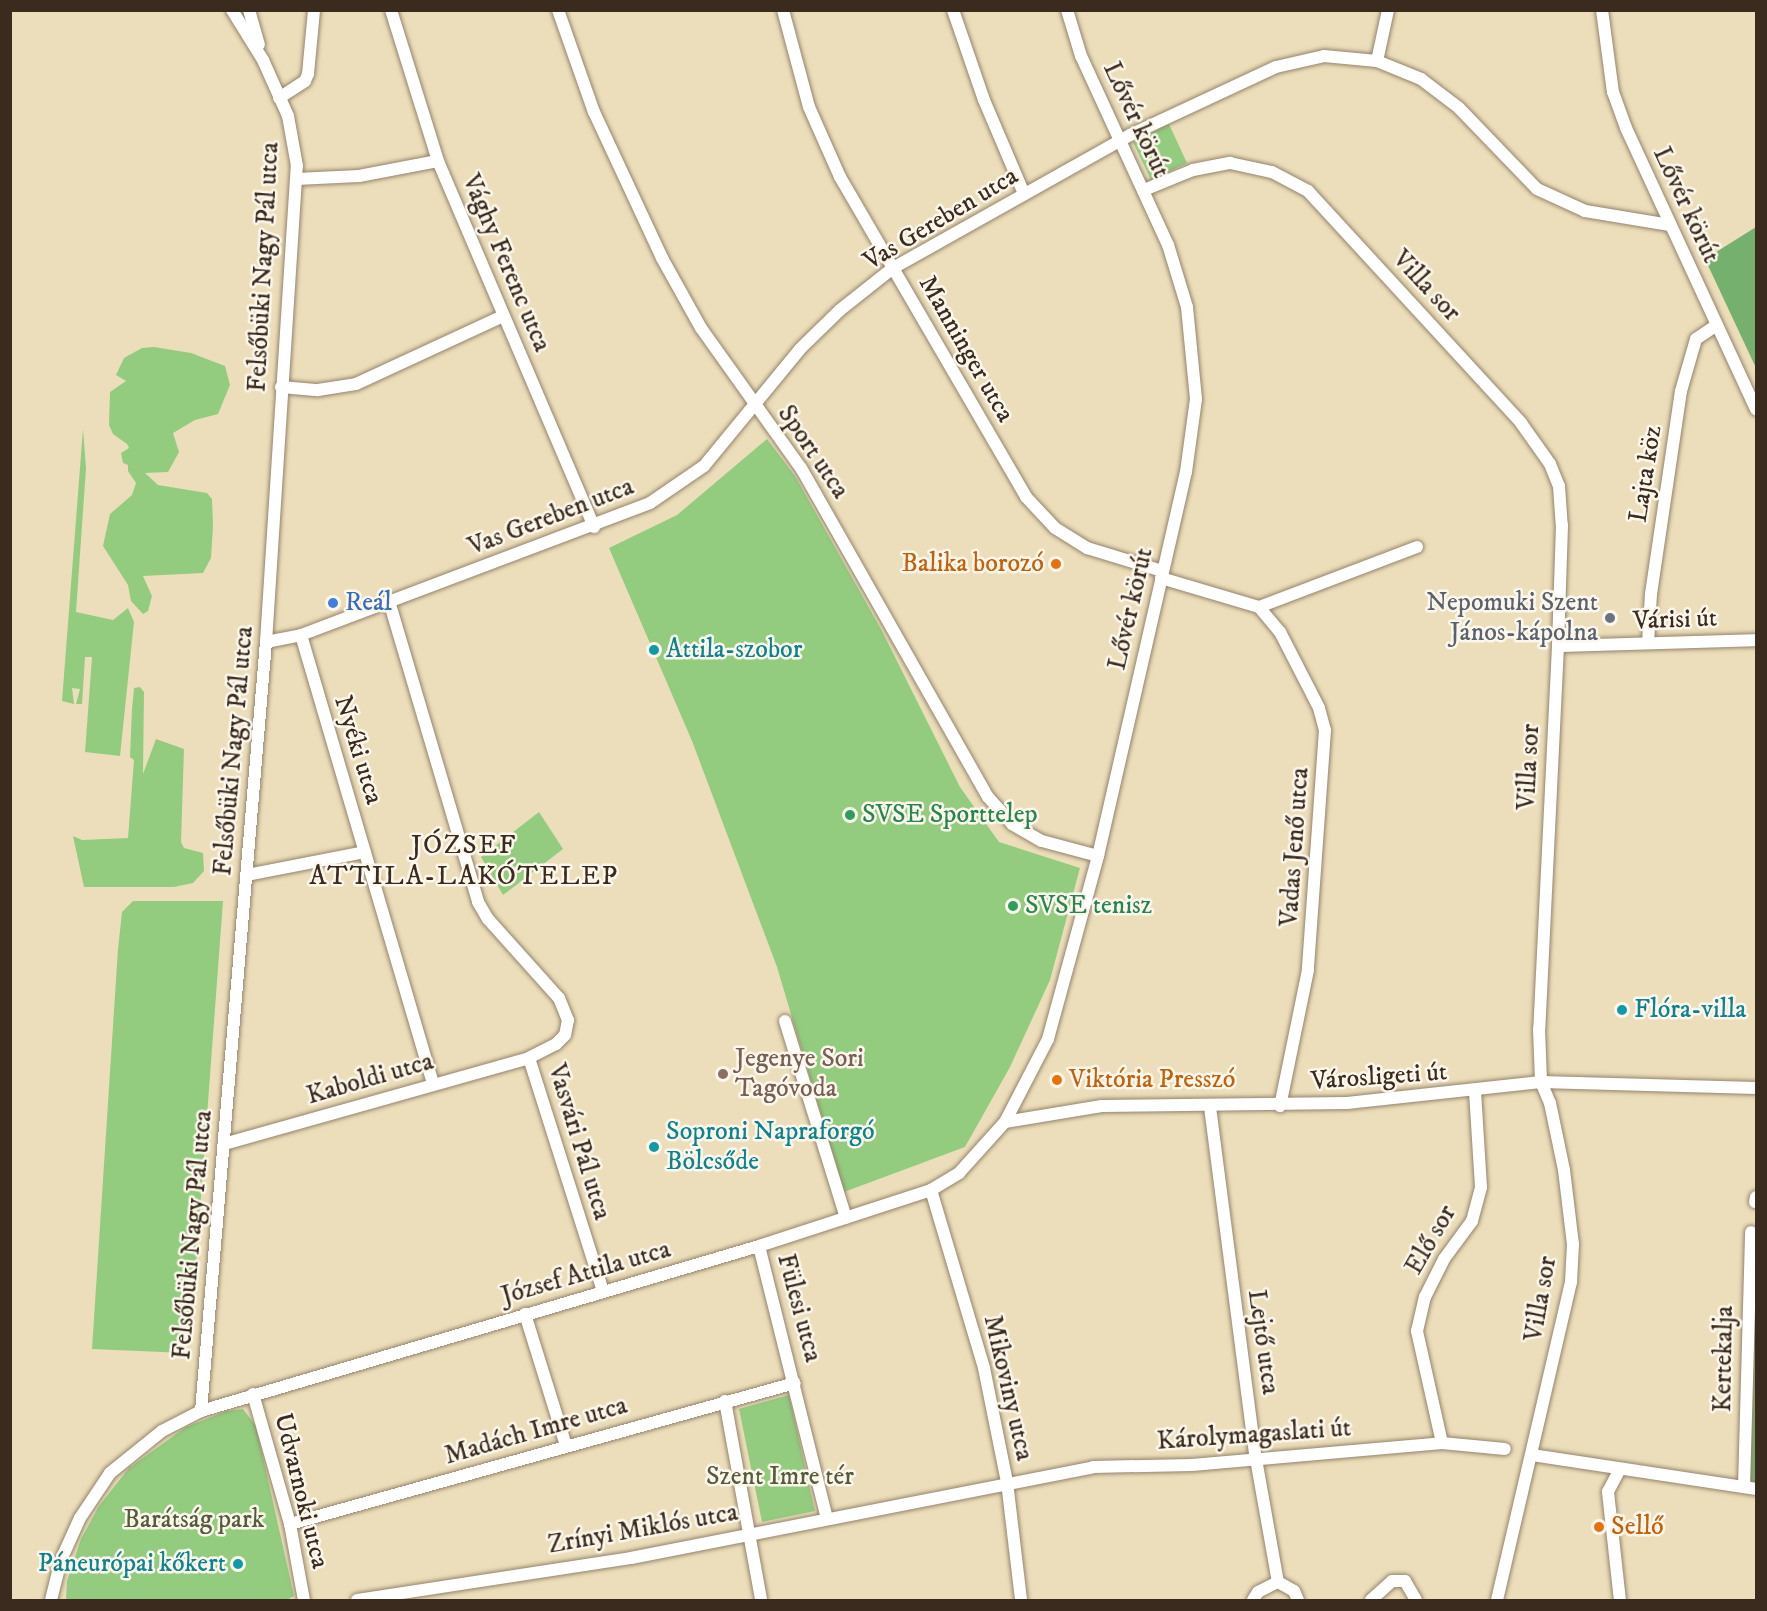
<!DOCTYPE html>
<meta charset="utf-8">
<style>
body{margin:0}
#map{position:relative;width:1767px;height:1611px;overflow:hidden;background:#eddebb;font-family:"IM FELL DW Pica",serif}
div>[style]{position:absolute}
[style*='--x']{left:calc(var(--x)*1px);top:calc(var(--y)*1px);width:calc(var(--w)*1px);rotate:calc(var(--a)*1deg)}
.green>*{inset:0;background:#93cc7f}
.forest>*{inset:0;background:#76b06e}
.roads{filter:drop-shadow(0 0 2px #94846c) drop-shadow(0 0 2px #94846c)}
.street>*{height:12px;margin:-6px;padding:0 6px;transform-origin:6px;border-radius:6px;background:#fff}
.dots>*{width:16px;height:16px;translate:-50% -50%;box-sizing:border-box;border:3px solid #fbf7ec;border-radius:50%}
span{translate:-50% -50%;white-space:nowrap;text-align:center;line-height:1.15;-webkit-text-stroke:5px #fbf7ec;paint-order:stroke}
.street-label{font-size:26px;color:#3b2a1e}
.food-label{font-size:26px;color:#c56008}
.right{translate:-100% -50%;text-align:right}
.left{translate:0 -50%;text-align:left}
.shop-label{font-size:26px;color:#366cbe}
.worship-label{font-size:26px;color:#5b616d}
.culture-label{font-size:26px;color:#0d838f}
.leisure-label{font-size:26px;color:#27864d}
.education-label{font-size:26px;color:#785e54}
.park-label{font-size:26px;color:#555b3b}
.neighbourhood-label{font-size:27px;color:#3b2a1e;letter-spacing:1.5px}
.frame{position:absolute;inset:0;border:12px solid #3b2a1e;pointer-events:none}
</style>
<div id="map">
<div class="green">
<div style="clip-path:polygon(1169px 124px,1187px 163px,1151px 180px,1133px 142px)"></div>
<div style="clip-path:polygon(154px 347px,191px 353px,225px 366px,230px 385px,218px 414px,195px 420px,173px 433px,179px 452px,168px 472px,145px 473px,158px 485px,207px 493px,212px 499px,213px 526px,211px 558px,203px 573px,143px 576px,152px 596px,148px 611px,143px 614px,131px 601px,128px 585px,103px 546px,110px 514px,132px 495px,136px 483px,128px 471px,128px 465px,123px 463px,121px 453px,129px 448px,127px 444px,113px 434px,109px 425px,110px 392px,126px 381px,116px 375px,124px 358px,142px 348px)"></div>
<div style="clip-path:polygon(83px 429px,86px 468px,76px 612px,113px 620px,128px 608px,134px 622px,120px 756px,85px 752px,92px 657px,85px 657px,82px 704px,76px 704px,80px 689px,72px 688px,74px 704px,62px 701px)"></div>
<div style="clip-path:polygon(767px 439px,795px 476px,882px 631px,960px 787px,999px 842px,1080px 868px,1050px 980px,1010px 1067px,965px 1147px,844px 1192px,777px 967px,692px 741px,609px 548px,677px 515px)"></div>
<div style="clip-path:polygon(140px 687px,144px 692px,143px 774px,156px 739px,184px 749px,181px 842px,184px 848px,203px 853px,204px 871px,193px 883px,174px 887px,84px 887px,73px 836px,82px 840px,128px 838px,134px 760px,130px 757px,132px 709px,134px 688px)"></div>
<div style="clip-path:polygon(539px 812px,563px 849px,503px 895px,481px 857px)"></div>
<div style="clip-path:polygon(133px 901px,223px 901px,195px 1277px,185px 1353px,92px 1349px,118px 949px,122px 912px)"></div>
<div style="clip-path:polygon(789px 1395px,815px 1511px,762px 1522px,739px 1409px)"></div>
<div style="clip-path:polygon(243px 1409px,256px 1426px,294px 1596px,287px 1600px,66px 1600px,67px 1581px,81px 1539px,99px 1506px,129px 1468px,186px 1427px,227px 1411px)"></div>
</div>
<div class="forest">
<div style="clip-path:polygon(1756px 227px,1756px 368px,1705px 259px)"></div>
<div style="clip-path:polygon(1756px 1239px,1756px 1485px,1749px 1485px)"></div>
</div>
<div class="roads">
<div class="street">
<div style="--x:249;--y:10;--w:36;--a:74"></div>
<div style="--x:391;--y:10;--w:158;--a:72.7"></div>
<div style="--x:438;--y:161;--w:398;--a:66.9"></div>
<div style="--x:558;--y:10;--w:108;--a:70.6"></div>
<div style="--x:594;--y:112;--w:161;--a:65"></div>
<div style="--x:662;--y:258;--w:80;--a:60.9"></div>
<div style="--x:701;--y:328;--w:172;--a:54.5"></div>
<div style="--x:801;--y:468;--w:378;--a:60.4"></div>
<div style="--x:988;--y:797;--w:36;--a:48"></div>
<div style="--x:1012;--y:824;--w:34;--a:30"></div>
<div style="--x:1042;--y:841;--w:58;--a:15"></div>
<div style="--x:783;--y:10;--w:100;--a:75"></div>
<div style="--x:809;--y:107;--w:77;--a:66.1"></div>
<div style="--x:840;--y:177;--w:370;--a:59.8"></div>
<div style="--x:1026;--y:497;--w:42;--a:46.9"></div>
<div style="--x:1055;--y:528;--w:38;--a:32"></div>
<div style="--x:1087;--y:548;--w:78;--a:17"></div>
<div style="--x:953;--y:10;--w:95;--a:71"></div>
<div style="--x:984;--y:100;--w:102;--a:66.9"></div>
<div style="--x:1602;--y:10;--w:83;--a:82.4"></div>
<div style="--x:1613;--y:92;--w:38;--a:70"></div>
<div style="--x:1626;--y:128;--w:310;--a:65.2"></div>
<div style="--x:1377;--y:61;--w:52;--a:-77.8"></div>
<div style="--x:279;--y:98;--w:31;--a:-33"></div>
<div style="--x:305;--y:81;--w:8;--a:-67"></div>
<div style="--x:308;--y:74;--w:64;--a:-84.6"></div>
<div style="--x:296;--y:179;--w:63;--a:-2.7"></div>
<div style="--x:359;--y:176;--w:80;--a:-10.8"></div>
<div style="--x:1144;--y:190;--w:53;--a:-22.2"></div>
<div style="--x:1193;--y:170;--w:38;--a:-11"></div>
<div style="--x:1230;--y:163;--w:43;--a:12.1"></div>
<div style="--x:1272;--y:172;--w:41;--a:27.8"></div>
<div style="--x:1308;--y:191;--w:315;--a:47.4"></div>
<div style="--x:1521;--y:423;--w:50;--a:54.7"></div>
<div style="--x:1550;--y:464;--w:24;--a:68"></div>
<div style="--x:1559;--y:486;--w:39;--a:86"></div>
<div style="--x:1562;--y:525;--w:121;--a:91.9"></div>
<div style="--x:1558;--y:646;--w:383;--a:92.8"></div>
<div style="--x:1539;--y:1029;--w:53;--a:87.8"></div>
<div style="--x:1541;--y:1082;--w:23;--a:67"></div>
<div style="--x:1550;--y:1103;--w:68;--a:78.2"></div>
<div style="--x:1564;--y:1170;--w:75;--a:83.1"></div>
<div style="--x:1573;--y:1244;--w:38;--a:93"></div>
<div style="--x:1571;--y:1282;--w:326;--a:103.1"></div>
<div style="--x:281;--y:387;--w:37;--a:5"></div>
<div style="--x:318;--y:390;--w:38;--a:-9"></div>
<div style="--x:356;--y:384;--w:162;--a:-24.8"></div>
<div style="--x:1161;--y:578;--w:102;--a:16.5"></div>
<div style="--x:1259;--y:607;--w:33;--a:50"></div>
<div style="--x:1280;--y:632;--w:85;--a:62.8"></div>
<div style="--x:1319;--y:708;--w:23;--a:75"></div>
<div style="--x:1325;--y:730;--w:241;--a:94.1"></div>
<div style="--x:1308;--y:970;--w:139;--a:101.6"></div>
<div style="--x:389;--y:601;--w:314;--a:73.5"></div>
<div style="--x:478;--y:902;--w:20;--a:60"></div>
<div style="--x:488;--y:919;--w:106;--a:48.1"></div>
<div style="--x:559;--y:998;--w:24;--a:68"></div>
<div style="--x:568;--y:1020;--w:15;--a:101"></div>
<div style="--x:565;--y:1035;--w:13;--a:135"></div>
<div style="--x:556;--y:1044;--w:30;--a:153"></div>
<div style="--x:529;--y:1058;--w:244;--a:72.4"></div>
<div style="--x:1259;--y:607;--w:169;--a:-20.8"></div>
<div style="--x:301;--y:635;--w:468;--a:73.6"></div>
<div style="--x:266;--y:642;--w:36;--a:-11"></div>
<div style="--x:301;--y:635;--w:373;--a:-20.7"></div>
<div style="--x:650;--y:503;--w:65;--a:-34.4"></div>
<div style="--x:704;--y:466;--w:151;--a:-50.6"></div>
<div style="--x:800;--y:349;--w:56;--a:-44.3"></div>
<div style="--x:840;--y:310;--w:68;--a:-38.4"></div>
<div style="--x:893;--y:268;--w:272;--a:-29.3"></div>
<div style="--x:1130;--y:135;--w:161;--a:-25"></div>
<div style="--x:1276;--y:67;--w:49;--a:-12.9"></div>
<div style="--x:1324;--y:56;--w:53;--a:5.4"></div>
<div style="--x:1377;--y:61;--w:48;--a:22.2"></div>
<div style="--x:1421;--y:79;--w:48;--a:37.3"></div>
<div style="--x:1459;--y:108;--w:112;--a:46.1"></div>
<div style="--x:1537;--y:189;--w:53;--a:24.6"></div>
<div style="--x:1585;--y:211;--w:86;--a:9.4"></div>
<div style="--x:1648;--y:643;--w:49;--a:-86.5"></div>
<div style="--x:1651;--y:594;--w:205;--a:-81.6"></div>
<div style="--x:1681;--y:391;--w:54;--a:-73.9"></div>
<div style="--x:1696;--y:339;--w:25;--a:-34"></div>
<div style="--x:1558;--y:646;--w:198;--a:-1.7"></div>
<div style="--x:247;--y:875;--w:120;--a:-11"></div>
<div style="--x:785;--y:1021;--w:206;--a:72.8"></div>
<div style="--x:1210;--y:1107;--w:355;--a:82.6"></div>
<div style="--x:1256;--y:1459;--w:125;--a:79.9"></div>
<div style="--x:1005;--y:1122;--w:98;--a:-9.4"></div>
<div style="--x:1102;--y:1106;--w:245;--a:-0.7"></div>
<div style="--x:1347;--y:1103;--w:195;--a:-6.2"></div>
<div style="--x:1541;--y:1082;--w:215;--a:1.6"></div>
<div style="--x:224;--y:1144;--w:317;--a:-15.7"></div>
<div style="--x:931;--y:1190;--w:186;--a:73.4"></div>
<div style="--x:984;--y:1368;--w:116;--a:78.6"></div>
<div style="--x:1007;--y:1482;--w:119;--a:83.2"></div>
<div style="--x:1755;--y:1202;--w:5;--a:-79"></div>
<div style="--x:759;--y:1246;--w:280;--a:76"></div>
<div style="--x:525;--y:1314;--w:138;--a:72.7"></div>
<div style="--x:253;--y:1394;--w:135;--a:74.1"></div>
<div style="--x:290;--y:1524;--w:77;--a:79.6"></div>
<div style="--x:725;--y:1401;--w:202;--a:79.7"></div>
<div style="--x:201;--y:1411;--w:772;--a:-85.17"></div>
<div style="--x:266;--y:642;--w:477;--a:-86.3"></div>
<div style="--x:297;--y:166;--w:51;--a:-100.2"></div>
<div style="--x:288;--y:116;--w:61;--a:-114.1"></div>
<div style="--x:263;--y:60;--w:59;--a:-121.8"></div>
<div style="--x:1442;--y:1443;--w:115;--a:-102.6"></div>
<div style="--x:1417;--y:1331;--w:35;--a:-77"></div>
<div style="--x:1425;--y:1297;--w:42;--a:-63.4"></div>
<div style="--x:1444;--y:1259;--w:47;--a:-53.6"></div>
<div style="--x:1472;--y:1221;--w:35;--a:-75"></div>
<div style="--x:1481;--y:1187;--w:95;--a:-93.6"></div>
<div style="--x:1532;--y:1455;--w:227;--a:8.6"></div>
<div style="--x:1620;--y:1469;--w:26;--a:118"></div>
<div style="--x:1608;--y:1492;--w:109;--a:83.7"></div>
<div style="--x:1744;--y:1487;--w:255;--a:-88.4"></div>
<div style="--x:290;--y:1524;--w:524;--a:-15.6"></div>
<div style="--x:51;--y:1600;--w:41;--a:-76"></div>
<div style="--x:61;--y:1560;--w:46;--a:-65.7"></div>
<div style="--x:80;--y:1518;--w:54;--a:-56.3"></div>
<div style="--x:110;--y:1473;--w:67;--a:-38.9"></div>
<div style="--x:162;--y:1431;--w:44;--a:-27.1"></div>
<div style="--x:201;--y:1411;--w:582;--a:-16.47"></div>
<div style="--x:759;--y:1246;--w:181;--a:-18"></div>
<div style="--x:931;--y:1190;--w:33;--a:-31"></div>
<div style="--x:959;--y:1173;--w:69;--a:-48"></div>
<div style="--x:1005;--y:1122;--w:93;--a:-62.6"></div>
<div style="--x:1048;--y:1039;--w:190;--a:-74.7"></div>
<div style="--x:1098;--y:856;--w:394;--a:-77.1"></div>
<div style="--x:1186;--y:472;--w:74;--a:-82.2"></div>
<div style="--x:1196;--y:399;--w:92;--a:-95.6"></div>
<div style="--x:1187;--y:307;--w:65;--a:-107"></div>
<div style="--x:1168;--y:245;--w:208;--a:-114.7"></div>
<div style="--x:1081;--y:56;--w:48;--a:-106.9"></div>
<div style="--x:357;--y:1600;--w:277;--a:-8.7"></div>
<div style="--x:631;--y:1558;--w:471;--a:-11.1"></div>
<div style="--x:1093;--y:1467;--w:99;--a:-1.2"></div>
<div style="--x:1192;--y:1465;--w:251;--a:-5"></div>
<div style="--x:1442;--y:1443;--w:63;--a:5.4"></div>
<div style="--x:1253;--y:1600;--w:9;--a:-58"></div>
<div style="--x:1258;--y:1592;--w:22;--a:-27"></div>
<div style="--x:1278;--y:1582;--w:18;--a:29"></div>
<div style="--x:1294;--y:1591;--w:10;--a:66"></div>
<div style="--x:1371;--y:1600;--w:28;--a:-42"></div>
<div style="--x:1392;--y:1581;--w:13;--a:0"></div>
<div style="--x:1405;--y:1581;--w:22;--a:60"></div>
</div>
</div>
<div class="dots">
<div style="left:1056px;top:564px;background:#e8710a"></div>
<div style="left:333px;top:603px;background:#3f7fe0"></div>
<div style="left:1610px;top:618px;background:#6b7280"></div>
<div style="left:654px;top:650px;background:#0f9aa8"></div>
<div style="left:850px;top:815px;background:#2e9e5b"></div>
<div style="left:1013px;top:906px;background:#2e9e5b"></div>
<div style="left:1622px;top:1010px;background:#0f9aa8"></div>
<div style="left:723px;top:1074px;background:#8d6e63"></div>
<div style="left:1057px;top:1080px;background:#e8710a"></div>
<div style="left:654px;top:1147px;background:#0f9aa8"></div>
<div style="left:1599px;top:1527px;background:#e8710a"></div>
<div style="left:238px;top:1564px;background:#0f9aa8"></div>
</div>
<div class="street-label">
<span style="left:1136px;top:120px;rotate:65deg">Lővér körút</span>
<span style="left:1686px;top:205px;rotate:65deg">Lővér körút</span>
<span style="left:941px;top:219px;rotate:-31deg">Vas Gereben utca</span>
<span style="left:506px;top:263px;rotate:67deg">Vághy Ferenc utca</span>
<span style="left:264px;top:267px;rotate:-87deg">Felsőbüki Nagy Pál utca</span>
<span style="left:1426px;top:286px;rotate:47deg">Villa sor</span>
<span style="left:966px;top:349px;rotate:60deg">Manninger utca</span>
<span style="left:813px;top:452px;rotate:56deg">Sport utca</span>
<span style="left:1646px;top:474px;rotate:-81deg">Lajta köz</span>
<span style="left:551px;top:517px;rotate:-21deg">Vas Gereben utca</span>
<span style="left:1131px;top:609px;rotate:-77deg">Lővér körút</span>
<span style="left:1675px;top:620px;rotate:-2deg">Várisi út</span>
<span style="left:358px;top:750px;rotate:73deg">Nyéki utca</span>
<span style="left:234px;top:751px;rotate:-85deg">Felsőbüki Nagy Pál utca</span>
<span style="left:1529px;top:767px;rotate:-87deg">Villa sor</span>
<span style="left:1295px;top:847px;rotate:-86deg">Vadas Jenő utca</span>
<span style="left:1379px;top:1077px;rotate:-4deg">Városligeti út</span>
<span style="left:370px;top:1079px;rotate:-16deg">Kaboldi utca</span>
<span style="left:579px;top:1142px;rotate:73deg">Vasvári Pál utca</span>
<span style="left:193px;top:1235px;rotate:-85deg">Felsőbüki Nagy Pál utca</span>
<span style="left:1431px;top:1240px;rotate:-60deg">Elő sor</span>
<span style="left:586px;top:1273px;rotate:-16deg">József Attila utca</span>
<span style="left:1541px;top:1299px;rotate:-80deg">Villa sor</span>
<span style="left:799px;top:1308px;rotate:75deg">Fülesi utca</span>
<span style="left:1263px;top:1342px;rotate:82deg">Lejtő utca</span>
<span style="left:1724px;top:1359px;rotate:-89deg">Kertekalja</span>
<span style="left:1008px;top:1388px;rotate:77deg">Mikoviny utca</span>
<span style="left:536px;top:1431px;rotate:-16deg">Madách Imre utca</span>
<span style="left:1254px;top:1435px;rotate:-4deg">Károlymagaslati út</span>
<span style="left:301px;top:1491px;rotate:76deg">Udvarnoki utca</span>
<span style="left:643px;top:1529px;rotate:-10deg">Zrínyi Miklós utca</span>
</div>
<div class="food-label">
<span class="right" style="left:1044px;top:564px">Balika borozó</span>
<span class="left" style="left:1069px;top:1080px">Viktória Presszó</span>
<span class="left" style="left:1611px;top:1527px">Sellő</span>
</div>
<div class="shop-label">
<span class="left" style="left:345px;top:603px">Reál</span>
</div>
<div class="worship-label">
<span class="right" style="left:1598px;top:618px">Nepomuki Szent<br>János-kápolna</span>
</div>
<div class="culture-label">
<span class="left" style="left:666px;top:650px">Attila-szobor</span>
<span class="left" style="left:1634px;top:1010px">Flóra-villa</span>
<span class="left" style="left:666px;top:1147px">Soproni Napraforgó<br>Bölcsőde</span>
<span class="right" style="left:226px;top:1564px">Páneurópai kőkert</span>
</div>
<div class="leisure-label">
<span class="left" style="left:862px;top:815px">SVSE Sporttelep</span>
<span class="left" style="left:1025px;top:906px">SVSE tenisz</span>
</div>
<div class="education-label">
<span class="left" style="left:735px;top:1074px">Jegenye Sori<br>Tagóvoda</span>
</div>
<div class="park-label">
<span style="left:780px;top:1477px">Szent Imre tér</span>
<span style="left:194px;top:1520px">Barátság park</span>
</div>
<div class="neighbourhood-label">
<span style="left:464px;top:861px">JÓZSEF<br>ATTILA-LAKÓTELEP</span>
</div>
<div class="frame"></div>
</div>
